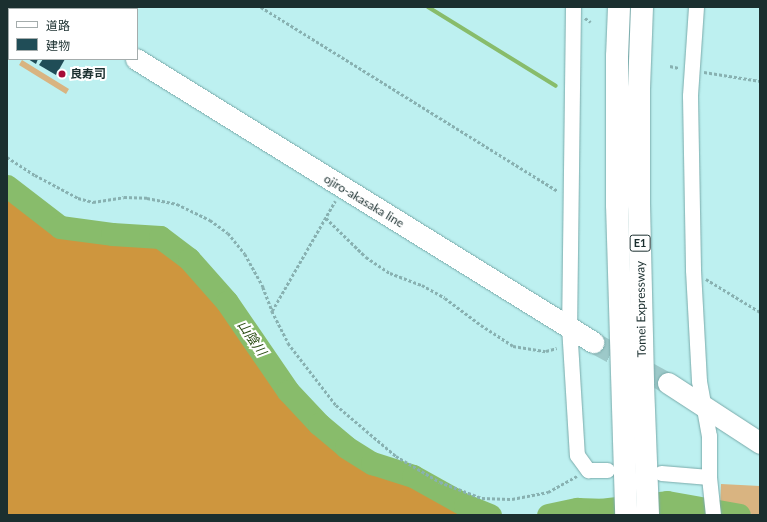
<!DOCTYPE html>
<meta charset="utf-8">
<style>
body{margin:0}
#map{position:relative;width:767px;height:522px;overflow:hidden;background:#bdf0f0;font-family:Lato,"Noto Sans JP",sans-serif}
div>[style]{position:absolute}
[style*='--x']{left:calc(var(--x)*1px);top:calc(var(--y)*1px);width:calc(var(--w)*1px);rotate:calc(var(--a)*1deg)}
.green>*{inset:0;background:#d9b481}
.forest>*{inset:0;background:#ce963e}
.stream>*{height:4px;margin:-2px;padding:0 2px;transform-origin:2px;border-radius:2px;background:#88bc6b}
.river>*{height:23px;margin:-11.5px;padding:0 11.5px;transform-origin:11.5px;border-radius:11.5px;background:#88bc6b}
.building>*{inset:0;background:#204d57}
.secondary-tunnel>*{height:21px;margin-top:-10.5px;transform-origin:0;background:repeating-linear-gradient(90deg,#9dc9c9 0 21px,transparent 0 31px)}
.path>*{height:2.5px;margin-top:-1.25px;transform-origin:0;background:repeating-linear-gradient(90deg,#88b1b1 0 3px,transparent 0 5px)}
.roads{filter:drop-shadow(0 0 1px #79aaaa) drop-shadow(0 0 1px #79aaaa)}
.minor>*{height:15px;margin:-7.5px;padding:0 7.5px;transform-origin:7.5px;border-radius:7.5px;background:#fff}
.secondary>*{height:21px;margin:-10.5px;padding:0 10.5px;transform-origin:10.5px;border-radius:10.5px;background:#fff}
.motorway>*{height:22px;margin:-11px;padding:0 11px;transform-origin:11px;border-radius:11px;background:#fff}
.dots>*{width:11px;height:11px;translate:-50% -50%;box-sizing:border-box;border:2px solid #fff;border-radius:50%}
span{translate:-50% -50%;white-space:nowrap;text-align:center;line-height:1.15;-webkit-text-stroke:4px #fff;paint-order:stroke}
.shield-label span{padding:1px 3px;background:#fff;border:1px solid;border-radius:3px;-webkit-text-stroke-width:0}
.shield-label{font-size:11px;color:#1b2f2f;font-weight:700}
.poi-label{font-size:12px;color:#1b2f2f;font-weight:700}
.left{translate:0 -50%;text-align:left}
.street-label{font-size:12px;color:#1b2f2f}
.water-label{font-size:13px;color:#284910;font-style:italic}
.frame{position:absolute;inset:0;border:8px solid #1b2f2f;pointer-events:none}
.legend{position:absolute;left:8px;top:8px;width:130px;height:52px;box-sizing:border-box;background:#fff;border:1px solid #a4acac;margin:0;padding:5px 7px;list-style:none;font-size:12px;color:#1b2f2f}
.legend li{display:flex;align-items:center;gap:8px;height:20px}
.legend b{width:20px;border:1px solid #a4acac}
</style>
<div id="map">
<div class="green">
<div style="clip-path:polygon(22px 60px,69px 89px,66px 94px,19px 65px)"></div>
<div style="clip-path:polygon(721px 484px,760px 486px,760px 515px,736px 512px,720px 507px)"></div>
</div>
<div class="forest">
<div style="clip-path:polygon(7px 192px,36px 213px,72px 236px,162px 243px,193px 272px,224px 309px,281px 393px,321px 437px,366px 469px,409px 483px,479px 515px,7px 515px)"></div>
</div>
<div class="stream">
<div style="--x:428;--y:7;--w:150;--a:31.7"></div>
</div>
<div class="river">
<div style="--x:7;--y:186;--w:67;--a:37.7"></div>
<div style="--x:60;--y:227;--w:52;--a:7.7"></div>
<div style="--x:112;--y:234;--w:48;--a:3.6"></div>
<div style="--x:160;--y:237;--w:36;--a:37"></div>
<div style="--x:189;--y:259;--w:57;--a:48.5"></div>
<div style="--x:227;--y:302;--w:108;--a:55.6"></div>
<div style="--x:288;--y:391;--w:45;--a:46.8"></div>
<div style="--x:319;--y:424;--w:35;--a:40"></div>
<div style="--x:346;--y:447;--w:31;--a:32"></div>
<div style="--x:372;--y:463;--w:43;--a:17.6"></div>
<div style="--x:413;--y:476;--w:60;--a:29.1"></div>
<div style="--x:465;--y:505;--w:27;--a:22"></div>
<div style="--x:548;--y:515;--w:30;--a:-12"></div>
<div style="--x:577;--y:509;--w:23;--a:2"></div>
<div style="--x:600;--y:510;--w:67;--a:-6.8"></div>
<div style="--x:667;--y:502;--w:73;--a:10.2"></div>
</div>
<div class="building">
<div style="clip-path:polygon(15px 7px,37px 7px,40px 9px,14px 9px)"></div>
<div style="clip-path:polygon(113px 7px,125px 7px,124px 9px,112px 9px)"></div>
<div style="clip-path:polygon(7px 17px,9px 18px,9px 28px,7px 31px)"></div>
<div style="clip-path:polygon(28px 59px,38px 59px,36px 64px)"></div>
<div style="clip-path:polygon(43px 59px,65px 59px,56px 75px,39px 65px)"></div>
</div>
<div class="secondary-tunnel">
<div style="--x:593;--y:342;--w:85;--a:28.7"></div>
</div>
<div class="path">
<div style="--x:261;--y:7;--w:349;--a:31.8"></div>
<div style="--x:78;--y:9;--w:2;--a:-63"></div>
<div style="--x:585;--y:18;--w:7;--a:34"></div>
<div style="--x:7;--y:46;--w:2;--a:27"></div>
<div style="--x:670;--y:66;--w:9;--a:13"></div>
<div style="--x:704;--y:72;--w:57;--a:9.1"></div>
<div style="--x:7;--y:157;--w:33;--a:33"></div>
<div style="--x:35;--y:175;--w:49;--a:28.1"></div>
<div style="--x:78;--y:198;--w:16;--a:15"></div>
<div style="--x:93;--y:202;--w:31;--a:-9"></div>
<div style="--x:124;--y:197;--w:23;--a:2"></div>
<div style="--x:147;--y:198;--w:31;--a:11"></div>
<div style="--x:177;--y:204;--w:37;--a:26"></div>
<div style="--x:210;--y:220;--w:22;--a:36"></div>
<div style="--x:228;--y:233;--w:27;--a:51"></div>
<div style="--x:245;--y:254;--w:38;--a:61"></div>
<div style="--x:263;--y:287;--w:26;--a:69"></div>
<div style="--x:272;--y:311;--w:127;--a:-60.2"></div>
<div style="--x:326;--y:218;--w:56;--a:44.3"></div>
<div style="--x:366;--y:257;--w:29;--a:34"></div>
<div style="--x:390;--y:273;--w:34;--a:21"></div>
<div style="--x:422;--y:285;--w:26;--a:29"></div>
<div style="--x:445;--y:298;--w:45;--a:36.9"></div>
<div style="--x:481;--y:325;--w:38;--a:33"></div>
<div style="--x:513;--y:346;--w:33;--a:9"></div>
<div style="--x:546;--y:351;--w:11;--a:-15"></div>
<div style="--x:706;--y:279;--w:63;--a:31.4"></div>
<div style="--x:272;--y:311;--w:36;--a:63"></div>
<div style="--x:288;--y:343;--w:78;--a:52.3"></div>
<div style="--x:336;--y:405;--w:79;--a:40.4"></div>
<div style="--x:396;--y:456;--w:51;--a:30.6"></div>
<div style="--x:440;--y:482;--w:45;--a:20.9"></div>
<div style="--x:482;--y:498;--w:30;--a:2"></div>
<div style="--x:512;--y:499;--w:37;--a:-11"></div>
<div style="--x:548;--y:492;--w:33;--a:-29"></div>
</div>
<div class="roads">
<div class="minor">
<div style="--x:573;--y:7;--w:319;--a:90.7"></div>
<div style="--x:569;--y:326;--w:129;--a:86.5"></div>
<div style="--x:577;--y:455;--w:19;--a:54"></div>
<div style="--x:588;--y:470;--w:19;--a:0"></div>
<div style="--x:696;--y:7;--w:89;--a:93.9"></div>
<div style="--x:690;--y:96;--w:174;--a:89"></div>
<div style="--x:693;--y:270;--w:111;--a:86.9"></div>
<div style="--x:699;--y:381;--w:56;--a:79.7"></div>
<div style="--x:709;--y:436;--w:41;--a:90"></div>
<div style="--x:709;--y:477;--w:38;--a:84"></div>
<div style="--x:661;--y:473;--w:48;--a:4.8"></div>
</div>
<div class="secondary">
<div style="--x:54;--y:7;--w:4;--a:34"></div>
<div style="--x:136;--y:59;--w:538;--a:31.77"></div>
<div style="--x:668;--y:383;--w:110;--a:33.1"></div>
</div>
<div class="motorway">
<div style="--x:619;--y:7;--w:49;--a:92.3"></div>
<div style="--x:617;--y:56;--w:149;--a:90"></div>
<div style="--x:617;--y:205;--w:310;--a:88.3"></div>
<div style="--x:642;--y:7;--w:82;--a:92.1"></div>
<div style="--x:639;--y:89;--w:115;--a:90"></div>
<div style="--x:639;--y:204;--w:180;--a:88.7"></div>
<div style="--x:643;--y:384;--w:131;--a:87.8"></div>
</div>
</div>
<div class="dots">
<div style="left:62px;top:74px;background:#a60c37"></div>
</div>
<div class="shield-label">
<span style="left:640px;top:243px">E1</span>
</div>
<div class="poi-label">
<span class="left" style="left:70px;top:74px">良寿司</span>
</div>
<div class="street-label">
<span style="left:364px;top:201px;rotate:31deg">ojiro-akasaka line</span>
<span style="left:641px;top:309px;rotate:-91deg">Tomei Expressway</span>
</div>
<div class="water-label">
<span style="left:252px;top:338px;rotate:55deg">山陰川</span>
</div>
<div class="frame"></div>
<ul class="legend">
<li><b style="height:5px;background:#fff"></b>道路</li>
<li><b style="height:11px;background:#204d57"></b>建物</li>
</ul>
</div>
